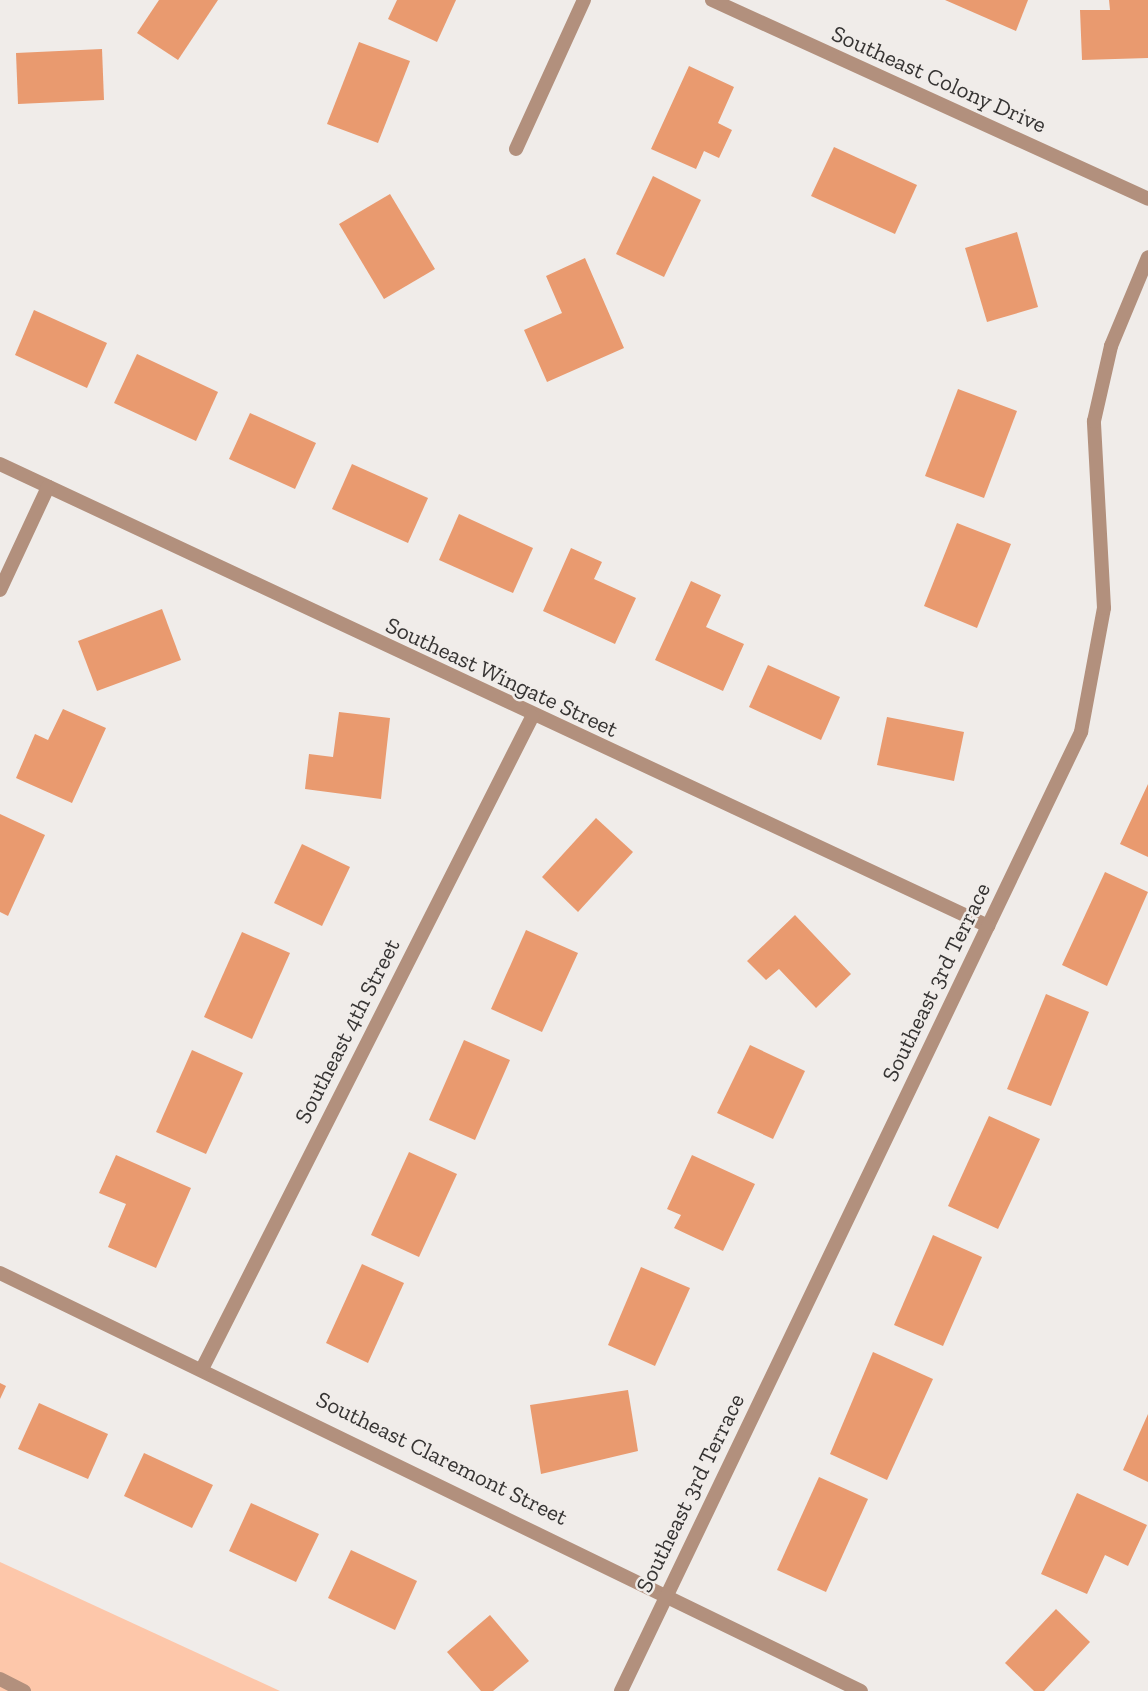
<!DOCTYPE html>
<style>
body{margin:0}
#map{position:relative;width:1148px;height:1691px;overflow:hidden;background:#f0ece9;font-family:"Zilla Slab",serif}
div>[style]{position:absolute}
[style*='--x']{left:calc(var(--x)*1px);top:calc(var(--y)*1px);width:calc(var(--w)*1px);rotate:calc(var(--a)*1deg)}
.green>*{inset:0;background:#fdc7aa}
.building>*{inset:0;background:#e99a6f}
.service>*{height:14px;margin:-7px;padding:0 7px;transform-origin:7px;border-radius:7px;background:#b2907d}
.minor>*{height:14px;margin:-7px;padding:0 7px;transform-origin:7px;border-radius:7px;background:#b2907d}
span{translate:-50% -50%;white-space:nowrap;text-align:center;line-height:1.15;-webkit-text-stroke:5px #f0ece9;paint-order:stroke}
.street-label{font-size:23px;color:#363433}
</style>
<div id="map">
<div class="green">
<div style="clip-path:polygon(0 1562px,280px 1691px,0 1691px)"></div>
</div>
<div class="building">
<div style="clip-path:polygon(159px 0,218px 0,178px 60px,137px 33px)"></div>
<div style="clip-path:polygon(397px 0,456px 0,437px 42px,388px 19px)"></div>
<div style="clip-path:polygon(945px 0,1028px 0,1016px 31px)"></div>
<div style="clip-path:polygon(1109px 0,1148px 0,1148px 58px,1082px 60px,1080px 10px,1110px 10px)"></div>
<div style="clip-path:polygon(359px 42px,410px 61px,378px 143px,327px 124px)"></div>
<div style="clip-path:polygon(102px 49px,104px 100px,18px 104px,16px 53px)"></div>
<div style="clip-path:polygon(689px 66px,734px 87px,718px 123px,732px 130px,719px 158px,704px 151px,696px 169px,651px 149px)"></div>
<div style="clip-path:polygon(834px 147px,917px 185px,895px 234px,811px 196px)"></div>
<div style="clip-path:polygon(653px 176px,701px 200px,664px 277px,616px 254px)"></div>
<div style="clip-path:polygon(390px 194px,435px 269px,384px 299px,339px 224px)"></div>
<div style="clip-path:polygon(1017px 232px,1038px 307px,987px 322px,965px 248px)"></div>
<div style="clip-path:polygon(585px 258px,624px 348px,547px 382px,524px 330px,562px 313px,546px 276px)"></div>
<div style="clip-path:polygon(34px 310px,107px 343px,87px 388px,15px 355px)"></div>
<div style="clip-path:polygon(137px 354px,218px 392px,196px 441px,114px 403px)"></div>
<div style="clip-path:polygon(958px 389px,1017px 411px,984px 498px,925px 476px)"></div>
<div style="clip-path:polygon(250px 413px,316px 443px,295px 489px,229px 459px)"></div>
<div style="clip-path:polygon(352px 464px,428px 498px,408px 543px,332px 509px)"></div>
<div style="clip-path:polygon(459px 514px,533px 548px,513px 593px,439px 560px)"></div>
<div style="clip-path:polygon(957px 523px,1011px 544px,977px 628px,924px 606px)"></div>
<div style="clip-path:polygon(571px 548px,602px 562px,594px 579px,636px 598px,615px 644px,543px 611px)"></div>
<div style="clip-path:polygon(691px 581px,721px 595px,706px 627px,744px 644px,723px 691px,655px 660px)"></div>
<div style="clip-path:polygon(162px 609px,181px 660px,97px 691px,78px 641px)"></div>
<div style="clip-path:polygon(768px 665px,840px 697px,821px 740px,749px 707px)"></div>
<div style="clip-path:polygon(63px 709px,106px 728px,72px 803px,16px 778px,35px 734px,48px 740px)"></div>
<div style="clip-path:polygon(339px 712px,390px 718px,381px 799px,305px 789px,309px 754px,333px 757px)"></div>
<div style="clip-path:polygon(887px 717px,964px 732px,954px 781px,877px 765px)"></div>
<div style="clip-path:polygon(1148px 784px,1148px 857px,1120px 844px)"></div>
<div style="clip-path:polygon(0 814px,45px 835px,8px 916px,0 912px)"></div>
<div style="clip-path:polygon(596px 818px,633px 852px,578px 912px,542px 877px)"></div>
<div style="clip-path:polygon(302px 844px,350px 867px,322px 926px,274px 903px)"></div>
<div style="clip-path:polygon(1105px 872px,1148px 892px,1107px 986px,1062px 965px)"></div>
<div style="clip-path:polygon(795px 915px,851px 974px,816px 1008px,779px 969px,766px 980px,747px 961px)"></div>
<div style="clip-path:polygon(526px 930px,578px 953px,542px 1032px,491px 1009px)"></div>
<div style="clip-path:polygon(242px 932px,290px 953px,252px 1039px,204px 1017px)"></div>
<div style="clip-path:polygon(1046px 994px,1089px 1012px,1051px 1106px,1007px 1089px)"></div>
<div style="clip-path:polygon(464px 1040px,510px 1060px,475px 1140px,429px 1120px)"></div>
<div style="clip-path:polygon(750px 1045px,805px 1071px,773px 1139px,717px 1113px)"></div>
<div style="clip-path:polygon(192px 1050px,243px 1073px,206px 1154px,156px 1132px)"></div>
<div style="clip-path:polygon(989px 1116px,1040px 1139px,998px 1229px,948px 1206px)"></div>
<div style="clip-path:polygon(409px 1152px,457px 1174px,419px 1257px,371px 1235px)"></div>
<div style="clip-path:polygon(116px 1155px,191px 1188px,156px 1268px,108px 1247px,126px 1204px,99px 1193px)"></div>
<div style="clip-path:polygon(692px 1155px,755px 1184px,723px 1251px,674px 1228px,681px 1215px,667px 1209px)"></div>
<div style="clip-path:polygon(933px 1235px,982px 1257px,943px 1346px,894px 1325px)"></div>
<div style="clip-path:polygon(362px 1264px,404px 1283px,368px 1363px,326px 1343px)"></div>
<div style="clip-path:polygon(641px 1267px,690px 1288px,655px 1366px,608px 1345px)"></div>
<div style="clip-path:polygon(873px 1352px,933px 1379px,887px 1480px,830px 1454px)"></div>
<div style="clip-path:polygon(0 1383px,6px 1386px,0 1399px)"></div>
<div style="clip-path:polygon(628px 1390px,638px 1451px,541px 1474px,530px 1405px)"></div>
<div style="clip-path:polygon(39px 1403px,108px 1434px,88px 1479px,18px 1449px)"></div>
<div style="clip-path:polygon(1148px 1414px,1148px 1482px,1123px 1470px)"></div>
<div style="clip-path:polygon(144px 1453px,213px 1485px,192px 1528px,124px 1496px)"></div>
<div style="clip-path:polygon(819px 1477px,868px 1499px,826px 1592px,777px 1570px)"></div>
<div style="clip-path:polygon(1077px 1493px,1147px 1525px,1128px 1566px,1105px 1555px,1087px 1594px,1041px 1574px)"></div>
<div style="clip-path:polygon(251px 1503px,319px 1534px,296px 1582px,229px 1551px)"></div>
<div style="clip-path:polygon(351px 1550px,417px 1581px,395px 1630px,328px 1598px)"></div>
<div style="clip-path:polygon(1056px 1609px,1090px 1642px,1044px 1691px,1034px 1691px,1005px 1663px)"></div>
<div style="clip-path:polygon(490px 1615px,529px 1661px,493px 1691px,481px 1691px,447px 1652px)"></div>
</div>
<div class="service">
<div style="--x:0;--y:1679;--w:27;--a:27"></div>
</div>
<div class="minor">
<div style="--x:712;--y:0;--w:479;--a:24.5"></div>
<div style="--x:516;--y:149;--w:164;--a:-65.5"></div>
<div style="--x:0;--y:464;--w:1091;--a:25.06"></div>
<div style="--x:0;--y:590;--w:114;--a:-65"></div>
<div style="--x:0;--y:1273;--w:957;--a:25.9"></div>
<div style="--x:203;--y:1367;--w:729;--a:-63.15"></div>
<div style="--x:621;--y:1691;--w:1064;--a:-64.37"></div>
<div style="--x:1081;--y:732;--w:126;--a:-79.5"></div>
<div style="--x:1104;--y:608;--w:187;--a:-93.1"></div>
<div style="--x:1094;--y:421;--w:77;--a:-77.2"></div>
<div style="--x:1111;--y:346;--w:96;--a:-67.4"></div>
</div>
<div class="street-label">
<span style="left:939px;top:79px;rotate:24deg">Southeast Colony Drive</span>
<span style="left:502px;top:677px;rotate:25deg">Southeast Wingate Street</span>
<span style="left:936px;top:982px;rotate:-64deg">Southeast 3rd Terrace</span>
<span style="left:347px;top:1031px;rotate:-63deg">Southeast 4th Street</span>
<span style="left:442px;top:1458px;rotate:26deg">Southeast Claremont Street</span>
<span style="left:690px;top:1493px;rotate:-64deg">Southeast 3rd Terrace</span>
</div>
</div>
